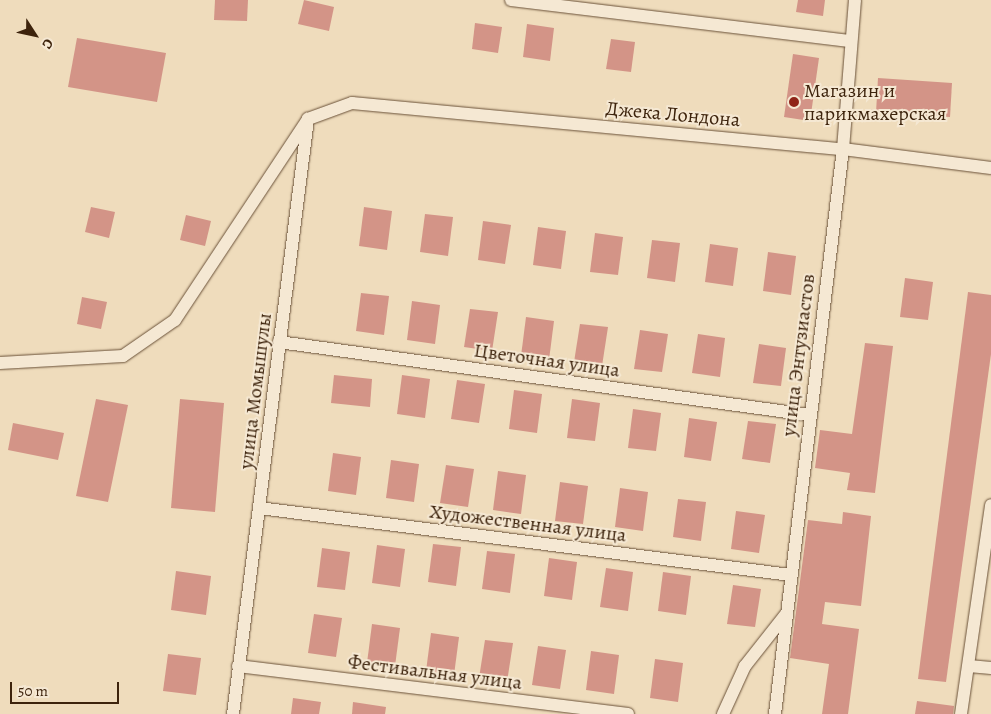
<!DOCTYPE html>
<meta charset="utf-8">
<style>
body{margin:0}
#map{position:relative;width:991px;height:714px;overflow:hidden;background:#efdcbc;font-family:Alegreya,serif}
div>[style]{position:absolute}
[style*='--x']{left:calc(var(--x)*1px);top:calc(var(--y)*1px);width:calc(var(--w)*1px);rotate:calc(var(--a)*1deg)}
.building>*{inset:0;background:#d39487}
.roads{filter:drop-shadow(0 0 1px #6a5138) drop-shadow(0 0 1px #6a5138)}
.minor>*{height:12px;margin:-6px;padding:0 6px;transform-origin:6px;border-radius:6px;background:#f5e8d3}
.dots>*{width:14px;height:14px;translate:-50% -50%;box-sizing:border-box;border:2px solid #f5e8d3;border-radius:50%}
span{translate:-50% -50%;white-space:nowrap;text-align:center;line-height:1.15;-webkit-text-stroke:4px #f5e8d3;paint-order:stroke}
.poi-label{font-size:20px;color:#3d230c}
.left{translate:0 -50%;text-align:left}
.street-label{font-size:20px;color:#3d230c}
.north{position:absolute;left:10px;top:10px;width:50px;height:50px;-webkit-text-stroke:4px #f5e8d3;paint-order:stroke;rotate:125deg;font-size:14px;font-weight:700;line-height:20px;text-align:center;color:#3d230c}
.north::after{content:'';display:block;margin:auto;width:18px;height:22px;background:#3d230c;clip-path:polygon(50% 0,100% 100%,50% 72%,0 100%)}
.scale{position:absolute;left:10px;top:682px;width:109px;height:22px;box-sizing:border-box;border:2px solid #3d230c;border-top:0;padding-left:6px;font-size:15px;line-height:18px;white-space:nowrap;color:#3d230c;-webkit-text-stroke:4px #f5e8d3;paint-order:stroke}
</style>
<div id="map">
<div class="building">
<div style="clip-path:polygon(215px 0,248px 0,247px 21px,214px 20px)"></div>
<div style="clip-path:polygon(304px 0,334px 7px,329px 31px,298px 24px)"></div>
<div style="clip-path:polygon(798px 0,825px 0,823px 16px,796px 12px)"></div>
<div style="clip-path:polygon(475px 23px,502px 27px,498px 53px,472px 49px)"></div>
<div style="clip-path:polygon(527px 24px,554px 28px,550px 61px,523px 57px)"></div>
<div style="clip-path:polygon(77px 38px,166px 53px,157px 102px,68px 87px)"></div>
<div style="clip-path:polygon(611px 39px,635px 42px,631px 72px,606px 69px)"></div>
<div style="clip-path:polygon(793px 54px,819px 58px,810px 121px,784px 117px)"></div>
<div style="clip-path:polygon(878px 78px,952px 83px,950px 117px,876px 113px)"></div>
<div style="clip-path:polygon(91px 207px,115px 212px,109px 238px,85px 232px)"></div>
<div style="clip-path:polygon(364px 207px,392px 211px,387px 250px,359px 246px)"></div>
<div style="clip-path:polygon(425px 214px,453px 217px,448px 256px,420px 252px)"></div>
<div style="clip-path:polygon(186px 215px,211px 221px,205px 246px,180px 240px)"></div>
<div style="clip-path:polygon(483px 221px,511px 225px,505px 264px,478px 260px)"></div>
<div style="clip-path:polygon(538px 227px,566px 231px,561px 269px,533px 265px)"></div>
<div style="clip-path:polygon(595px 233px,623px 237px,618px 275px,590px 272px)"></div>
<div style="clip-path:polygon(652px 240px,680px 243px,675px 282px,647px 278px)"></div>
<div style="clip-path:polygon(710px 244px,738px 248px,733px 286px,705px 282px)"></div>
<div style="clip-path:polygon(768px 252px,796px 256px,791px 295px,763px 291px)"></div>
<div style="clip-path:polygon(905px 278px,933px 282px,928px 320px,900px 317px)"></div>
<div style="clip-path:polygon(968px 292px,991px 295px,991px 354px,946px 682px,918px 679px)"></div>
<div style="clip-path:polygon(361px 293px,389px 296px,384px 335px,356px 331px)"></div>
<div style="clip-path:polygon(82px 297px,107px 302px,101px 329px,77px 324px)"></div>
<div style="clip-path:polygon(412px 301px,440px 305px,435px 344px,407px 340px)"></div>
<div style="clip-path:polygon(470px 309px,498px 312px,492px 351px,464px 347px)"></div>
<div style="clip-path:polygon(526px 317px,554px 321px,549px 360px,521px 356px)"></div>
<div style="clip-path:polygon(580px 324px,608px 327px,602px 366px,574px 362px)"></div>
<div style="clip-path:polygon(640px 330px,668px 334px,662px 372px,634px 369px)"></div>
<div style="clip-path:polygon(698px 334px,725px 338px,720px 377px,692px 373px)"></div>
<div style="clip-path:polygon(865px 343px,893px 346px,875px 493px,847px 490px,850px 473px,815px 468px,820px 430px,852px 434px)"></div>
<div style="clip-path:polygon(759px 344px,786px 348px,781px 386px,753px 383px)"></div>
<div style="clip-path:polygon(334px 375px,372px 379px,370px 407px,331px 403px)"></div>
<div style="clip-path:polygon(402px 375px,430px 379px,425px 418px,397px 414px)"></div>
<div style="clip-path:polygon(457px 380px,485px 384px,479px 423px,451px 419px)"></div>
<div style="clip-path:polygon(514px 390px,542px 394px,537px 433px,509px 429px)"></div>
<div style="clip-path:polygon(96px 399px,128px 405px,108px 502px,76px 496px)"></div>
<div style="clip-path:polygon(180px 399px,224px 403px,215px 512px,171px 508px)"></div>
<div style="clip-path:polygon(572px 399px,600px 403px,595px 441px,567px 438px)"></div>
<div style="clip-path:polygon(633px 409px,661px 413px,656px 451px,628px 448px)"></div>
<div style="clip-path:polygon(689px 418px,717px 422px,711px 461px,684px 457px)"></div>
<div style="clip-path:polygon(748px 421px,776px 424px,770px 463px,742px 459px)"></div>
<div style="clip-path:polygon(13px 423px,64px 433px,58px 460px,8px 450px)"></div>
<div style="clip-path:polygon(333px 453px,361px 457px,356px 495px,328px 491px)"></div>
<div style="clip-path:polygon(391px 460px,419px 464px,414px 502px,386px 498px)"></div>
<div style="clip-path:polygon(446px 465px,474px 469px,468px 507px,440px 503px)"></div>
<div style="clip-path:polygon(498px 471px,526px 475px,521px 514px,493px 510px)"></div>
<div style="clip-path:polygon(560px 482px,588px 486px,583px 524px,555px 521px)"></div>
<div style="clip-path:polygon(620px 488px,648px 492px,643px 531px,615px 527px)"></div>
<div style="clip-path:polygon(678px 499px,706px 502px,701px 541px,673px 537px)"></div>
<div style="clip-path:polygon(736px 511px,765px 515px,759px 553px,731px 549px)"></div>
<div style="clip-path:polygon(843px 512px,871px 516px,861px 606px,825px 602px,822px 624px,859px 629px,848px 714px,822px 714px,829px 664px,790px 658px,808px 520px,842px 524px)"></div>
<div style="clip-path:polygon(433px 544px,461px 547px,456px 586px,428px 582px)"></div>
<div style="clip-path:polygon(377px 545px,405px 549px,400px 587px,372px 583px)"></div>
<div style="clip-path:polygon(322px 548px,350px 552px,345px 590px,317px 587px)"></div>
<div style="clip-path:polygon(487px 551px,515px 554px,510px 593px,482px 589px)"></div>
<div style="clip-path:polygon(549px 558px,577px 562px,572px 600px,544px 596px)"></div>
<div style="clip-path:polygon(606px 568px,633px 572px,628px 611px,600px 607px)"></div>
<div style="clip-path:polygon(176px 571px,211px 576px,206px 615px,171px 610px)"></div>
<div style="clip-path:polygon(663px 572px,691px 576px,686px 615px,658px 611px)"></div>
<div style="clip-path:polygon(733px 585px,761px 589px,755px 627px,727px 624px)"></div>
<div style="clip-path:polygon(314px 614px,342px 618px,336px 657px,308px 653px)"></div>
<div style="clip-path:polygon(372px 624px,400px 628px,395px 666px,367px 663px)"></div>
<div style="clip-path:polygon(431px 633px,459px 637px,454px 675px,426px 671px)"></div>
<div style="clip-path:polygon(485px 640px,513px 643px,507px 682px,479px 678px)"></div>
<div style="clip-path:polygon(538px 646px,566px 650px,560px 689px,532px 685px)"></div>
<div style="clip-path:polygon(591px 651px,619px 655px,614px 694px,586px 690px)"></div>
<div style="clip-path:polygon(168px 654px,201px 658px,196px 695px,163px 691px)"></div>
<div style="clip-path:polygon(655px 659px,683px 663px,678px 702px,650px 698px)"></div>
<div style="clip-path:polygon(293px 698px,321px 702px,319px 714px,291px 714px)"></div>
<div style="clip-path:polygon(917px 701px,954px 706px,953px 714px,915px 714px)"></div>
<div style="clip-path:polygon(353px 702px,386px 707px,385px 714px,352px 714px)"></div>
</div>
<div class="roads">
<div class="minor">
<div style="--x:511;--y:0;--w:341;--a:6.9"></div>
<div style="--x:279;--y:342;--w:535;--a:7.84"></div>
<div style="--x:0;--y:363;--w:123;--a:-3.3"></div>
<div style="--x:123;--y:356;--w:63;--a:-34.7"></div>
<div style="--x:175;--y:320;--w:241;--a:-56.5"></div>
<div style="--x:259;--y:508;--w:536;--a:7.18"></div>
<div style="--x:238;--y:666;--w:393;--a:7"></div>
<div style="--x:969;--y:666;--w:22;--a:5"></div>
<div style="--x:233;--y:714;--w:600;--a:-82.82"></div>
<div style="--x:308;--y:119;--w:47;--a:-20"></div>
<div style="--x:352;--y:103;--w:493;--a:5.4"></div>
<div style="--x:843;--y:149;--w:149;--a:7.3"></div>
<div style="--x:723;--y:714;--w:53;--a:-65.4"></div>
<div style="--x:745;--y:666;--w:66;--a:-51.7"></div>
<div style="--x:775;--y:714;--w:569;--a:-83.14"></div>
<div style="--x:843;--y:149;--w:149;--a:-85.4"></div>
<div style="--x:961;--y:714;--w:211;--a:-81.8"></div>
</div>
</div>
<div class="dots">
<div style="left:794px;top:102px;background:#8f2418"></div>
</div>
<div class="poi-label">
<span class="left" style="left:804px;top:102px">Магазин и<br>парикмахерская</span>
</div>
<div class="street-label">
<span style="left:673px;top:114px;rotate:5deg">Джека Лондона</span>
<span style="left:798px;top:355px;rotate:-83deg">улица Энтузиастов</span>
<span style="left:547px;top:360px;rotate:8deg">Цветочная улица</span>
<span style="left:255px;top:391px;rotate:-83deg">улица Момышулы</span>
<span style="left:528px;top:523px;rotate:7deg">Художественная улица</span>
<span style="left:435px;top:672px;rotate:7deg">Фестивальная улица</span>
</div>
<div class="north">С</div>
<div class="scale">50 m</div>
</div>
